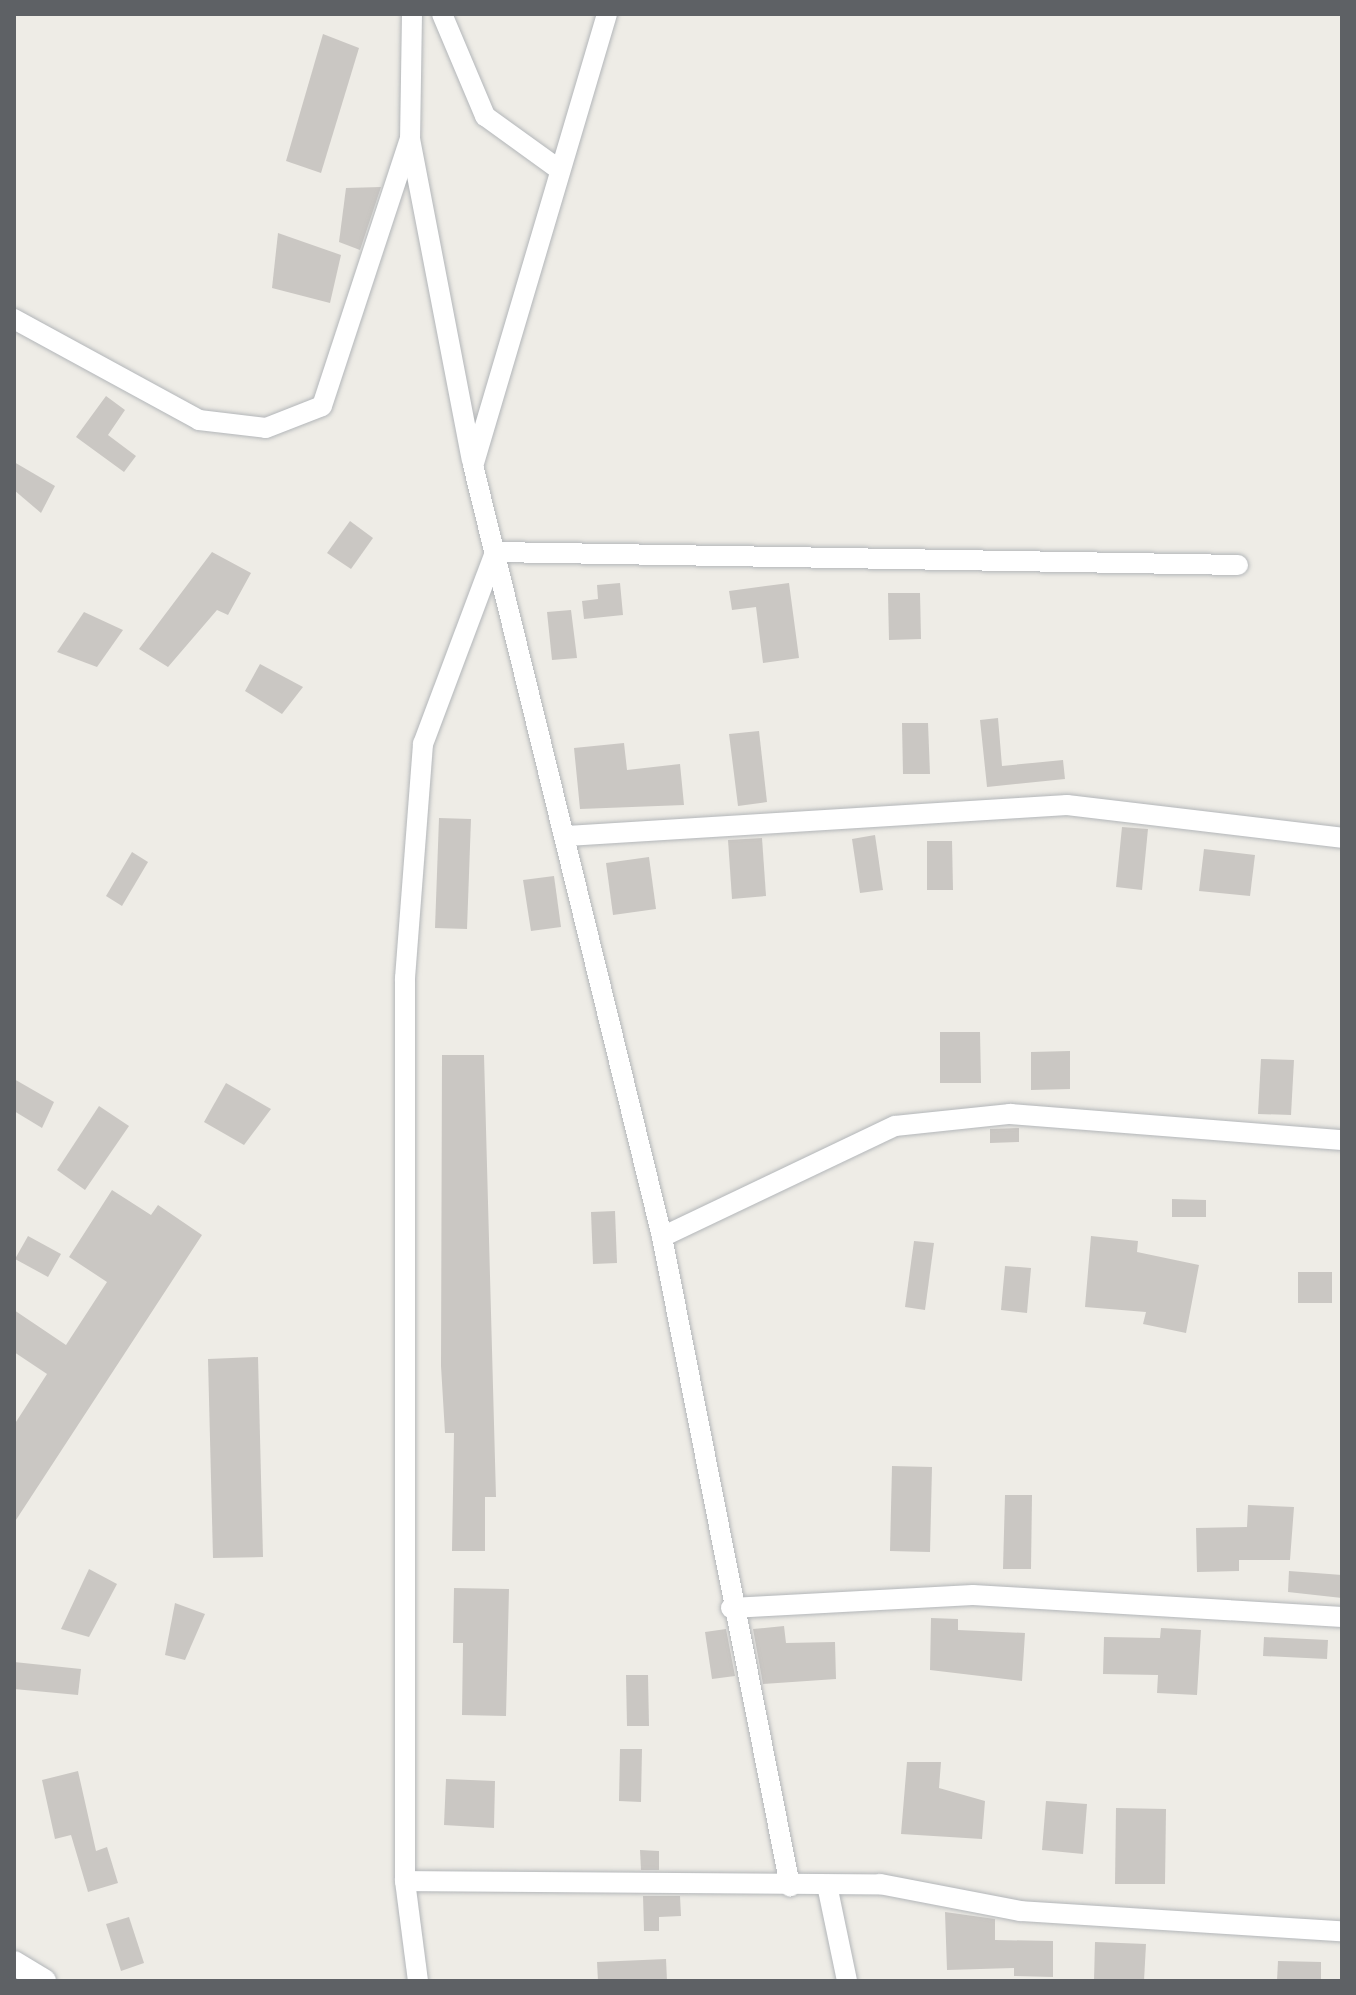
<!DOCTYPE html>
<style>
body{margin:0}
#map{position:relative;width:1356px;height:1995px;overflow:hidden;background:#eeece6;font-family:Arial,sans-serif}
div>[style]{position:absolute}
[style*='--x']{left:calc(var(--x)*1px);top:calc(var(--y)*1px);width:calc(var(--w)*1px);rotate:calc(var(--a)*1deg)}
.building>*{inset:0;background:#cac7c3}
.roads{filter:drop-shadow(0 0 2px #b3b6b9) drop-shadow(0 0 2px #b3b6b9)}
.minor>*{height:20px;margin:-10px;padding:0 10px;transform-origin:10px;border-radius:10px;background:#fff}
.tertiary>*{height:24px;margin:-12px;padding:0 12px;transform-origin:12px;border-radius:12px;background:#fff}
span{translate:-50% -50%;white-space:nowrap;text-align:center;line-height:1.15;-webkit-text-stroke:8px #fff;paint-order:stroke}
.frame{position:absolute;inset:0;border:16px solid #5e6165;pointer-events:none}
</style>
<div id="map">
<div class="building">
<div style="clip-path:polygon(323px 34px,359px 48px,321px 173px,286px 161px)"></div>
<div style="clip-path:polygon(381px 187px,360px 250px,339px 242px,346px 188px)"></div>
<div style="clip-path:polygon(278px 233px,341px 255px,330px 303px,272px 288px)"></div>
<div style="clip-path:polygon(106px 396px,125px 410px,108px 435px,136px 456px,124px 472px,76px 437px)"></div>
<div style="clip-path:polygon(14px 462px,55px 486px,41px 513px,14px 490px)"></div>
<div style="clip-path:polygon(350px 521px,373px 538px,351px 569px,327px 553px)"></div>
<div style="clip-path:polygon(212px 552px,251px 573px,228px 615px,217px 610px,168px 667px,139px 649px)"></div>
<div style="clip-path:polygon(620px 583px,623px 615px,584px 619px,582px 601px,598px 599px,597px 585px)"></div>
<div style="clip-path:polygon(789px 583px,799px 658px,763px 663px,756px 607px,732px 610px,729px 591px)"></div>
<div style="clip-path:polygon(888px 593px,920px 593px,921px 639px,889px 640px)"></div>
<div style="clip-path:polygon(571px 610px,577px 658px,552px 660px,547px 612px)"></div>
<div style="clip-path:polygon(84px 612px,123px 630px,97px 667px,57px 652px)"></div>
<div style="clip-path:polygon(260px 664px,303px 687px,282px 714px,245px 691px)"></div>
<div style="clip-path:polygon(998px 718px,1002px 766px,1063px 760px,1065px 779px,987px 787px,980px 720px)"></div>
<div style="clip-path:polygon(902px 723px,928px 723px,930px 774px,903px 774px)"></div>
<div style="clip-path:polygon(759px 731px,767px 802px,738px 806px,729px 734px)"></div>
<div style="clip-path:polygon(624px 743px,627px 770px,680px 764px,684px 805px,580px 809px,574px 748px)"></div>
<div style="clip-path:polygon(439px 818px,471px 819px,467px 929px,435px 928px)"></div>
<div style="clip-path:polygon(1122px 827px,1148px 829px,1142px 890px,1116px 887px)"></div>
<div style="clip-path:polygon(875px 835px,883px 890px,860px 893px,852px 839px)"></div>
<div style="clip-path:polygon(762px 838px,766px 896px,732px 899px,728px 840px)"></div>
<div style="clip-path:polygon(927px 841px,952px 841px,953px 890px,927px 890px)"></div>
<div style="clip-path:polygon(1204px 849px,1255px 855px,1250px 896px,1199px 891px)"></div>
<div style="clip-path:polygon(132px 852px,148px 862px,122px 906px,106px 896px)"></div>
<div style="clip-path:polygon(649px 857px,656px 909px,613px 915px,606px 863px)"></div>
<div style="clip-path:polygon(554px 876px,561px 927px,531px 931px,523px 880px)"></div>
<div style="clip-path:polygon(940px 1032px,980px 1032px,981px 1083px,940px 1083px)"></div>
<div style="clip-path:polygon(1070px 1051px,1070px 1089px,1031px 1090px,1031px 1052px)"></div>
<div style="clip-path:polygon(442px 1055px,484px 1055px,496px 1497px,485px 1497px,485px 1551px,452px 1551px,454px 1433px,445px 1433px,441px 1366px)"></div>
<div style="clip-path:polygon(1261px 1059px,1294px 1060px,1291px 1115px,1258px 1114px)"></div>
<div style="clip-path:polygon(14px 1079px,54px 1102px,42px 1128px,14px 1111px)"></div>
<div style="clip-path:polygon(226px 1083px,271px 1109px,244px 1145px,204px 1122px)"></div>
<div style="clip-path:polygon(99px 1106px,129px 1126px,85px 1190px,57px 1170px)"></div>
<div style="clip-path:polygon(1019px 1128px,1019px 1142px,990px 1143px,990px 1129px)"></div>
<div style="clip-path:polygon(112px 1190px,151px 1215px,158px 1205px,202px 1235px,14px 1523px,14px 1425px,47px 1374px,14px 1352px,14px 1310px,66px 1345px,107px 1282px,69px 1257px)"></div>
<div style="clip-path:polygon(1172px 1199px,1206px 1200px,1206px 1217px,1172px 1217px)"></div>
<div style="clip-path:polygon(615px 1211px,617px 1263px,593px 1264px,591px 1212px)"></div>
<div style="clip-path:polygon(28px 1236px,61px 1254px,48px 1277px,15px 1259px)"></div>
<div style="clip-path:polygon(1091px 1236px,1138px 1241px,1137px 1252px,1199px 1265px,1186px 1333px,1143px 1324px,1146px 1312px,1085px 1307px)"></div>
<div style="clip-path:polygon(914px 1241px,934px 1243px,925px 1310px,905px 1307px)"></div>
<div style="clip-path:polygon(1005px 1266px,1031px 1268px,1027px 1313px,1001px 1310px)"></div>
<div style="clip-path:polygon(1298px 1272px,1332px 1272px,1332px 1303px,1298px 1303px)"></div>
<div style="clip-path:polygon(258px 1357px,263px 1557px,213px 1558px,208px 1359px)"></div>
<div style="clip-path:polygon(892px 1466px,932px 1467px,930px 1552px,890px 1551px)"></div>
<div style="clip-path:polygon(1005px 1495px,1032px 1495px,1031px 1569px,1003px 1569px)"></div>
<div style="clip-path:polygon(1248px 1505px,1294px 1507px,1290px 1560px,1239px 1560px,1239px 1571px,1197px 1572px,1196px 1528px,1247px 1527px)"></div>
<div style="clip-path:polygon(89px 1569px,117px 1584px,89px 1637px,61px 1629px)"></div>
<div style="clip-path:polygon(1289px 1571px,1342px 1575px,1342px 1598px,1288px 1592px)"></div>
<div style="clip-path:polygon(454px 1588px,509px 1589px,506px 1716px,462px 1715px,463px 1643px,453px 1643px)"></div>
<div style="clip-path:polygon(175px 1603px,205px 1614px,185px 1660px,165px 1655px)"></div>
<div style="clip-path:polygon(931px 1618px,958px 1619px,958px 1630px,1025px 1633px,1022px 1681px,930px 1670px)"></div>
<div style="clip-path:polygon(784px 1626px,786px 1643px,835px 1642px,836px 1679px,763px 1684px,753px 1629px)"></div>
<div style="clip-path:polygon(1161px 1628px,1201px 1630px,1197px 1695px,1157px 1693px,1158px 1675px,1103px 1674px,1104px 1637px,1160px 1638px)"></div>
<div style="clip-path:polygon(726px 1629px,735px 1676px,712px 1679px,705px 1632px)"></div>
<div style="clip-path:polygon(1264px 1637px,1328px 1640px,1327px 1659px,1263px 1656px)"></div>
<div style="clip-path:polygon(14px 1662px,81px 1669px,78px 1695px,14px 1689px)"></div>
<div style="clip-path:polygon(626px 1675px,648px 1675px,649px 1726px,627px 1726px)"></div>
<div style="clip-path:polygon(620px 1749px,642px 1749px,641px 1802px,619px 1801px)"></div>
<div style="clip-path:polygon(907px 1762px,941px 1762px,939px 1788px,985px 1801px,982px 1839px,901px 1834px)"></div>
<div style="clip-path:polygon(78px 1771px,96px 1851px,107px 1847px,118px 1883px,88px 1892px,71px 1835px,55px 1839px,42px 1780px)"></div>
<div style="clip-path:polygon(446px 1779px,495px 1781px,494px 1828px,444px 1825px)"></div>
<div style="clip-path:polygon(1046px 1801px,1087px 1804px,1083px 1854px,1042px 1850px)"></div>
<div style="clip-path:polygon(1116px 1808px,1166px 1809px,1165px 1884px,1115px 1884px)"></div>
<div style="clip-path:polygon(640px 1850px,659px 1851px,659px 1870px,641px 1870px)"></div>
<div style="clip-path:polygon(643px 1896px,680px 1896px,681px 1916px,659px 1917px,659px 1931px,644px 1931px)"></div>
<div style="clip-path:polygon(945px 1912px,995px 1919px,995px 1940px,1053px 1941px,1053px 1977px,1014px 1976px,1014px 1968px,947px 1970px)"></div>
<div style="clip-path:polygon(129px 1917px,144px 1963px,121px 1971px,106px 1924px)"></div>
<div style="clip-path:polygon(1095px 1942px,1146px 1944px,1144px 1981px,1094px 1981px)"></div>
<div style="clip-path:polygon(666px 1959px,667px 1981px,598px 1981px,597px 1962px)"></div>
<div style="clip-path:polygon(1278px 1961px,1321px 1962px,1321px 1981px,1277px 1981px)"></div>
</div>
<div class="roads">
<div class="minor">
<div style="--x:412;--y:14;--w:125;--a:90.9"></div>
<div style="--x:410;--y:139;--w:327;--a:79.1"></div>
<div style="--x:442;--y:14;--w:111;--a:67.1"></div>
<div style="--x:485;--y:116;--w:89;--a:35.8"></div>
<div style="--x:607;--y:14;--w:470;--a:106.5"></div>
<div style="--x:473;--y:465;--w:795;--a:76.24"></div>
<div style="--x:662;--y:1237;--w:662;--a:78.84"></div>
<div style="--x:14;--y:319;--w:211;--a:28.6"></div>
<div style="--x:199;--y:420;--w:67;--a:6.8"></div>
<div style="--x:266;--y:428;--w:60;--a:-21.4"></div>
<div style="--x:322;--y:406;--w:281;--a:-71.8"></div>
<div style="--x:567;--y:836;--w:501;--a:-3.55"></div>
<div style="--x:1067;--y:805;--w:277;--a:6.8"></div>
<div style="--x:662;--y:1237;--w:258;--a:-25.5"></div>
<div style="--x:895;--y:1126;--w:116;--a:-6"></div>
<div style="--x:1010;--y:1114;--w:333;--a:4.5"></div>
<div style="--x:731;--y:1608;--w:242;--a:-3.1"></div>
<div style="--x:973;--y:1595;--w:370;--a:3.4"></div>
<div style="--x:405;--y:1881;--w:475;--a:0.4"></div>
<div style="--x:880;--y:1884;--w:143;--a:10.9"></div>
<div style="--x:1020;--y:1911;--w:323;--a:3.6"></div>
<div style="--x:827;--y:1885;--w:98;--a:78.2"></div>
<div style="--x:418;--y:1981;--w:101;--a:-97.4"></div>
<div style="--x:405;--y:1881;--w:903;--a:-90"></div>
<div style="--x:405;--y:978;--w:235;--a:-85.6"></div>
<div style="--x:423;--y:744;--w:205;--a:-69.4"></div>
<div style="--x:495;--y:552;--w:743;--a:1"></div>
</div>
<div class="tertiary">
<div style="--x:14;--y:1963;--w:35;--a:31"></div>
</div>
</div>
<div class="frame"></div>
</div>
